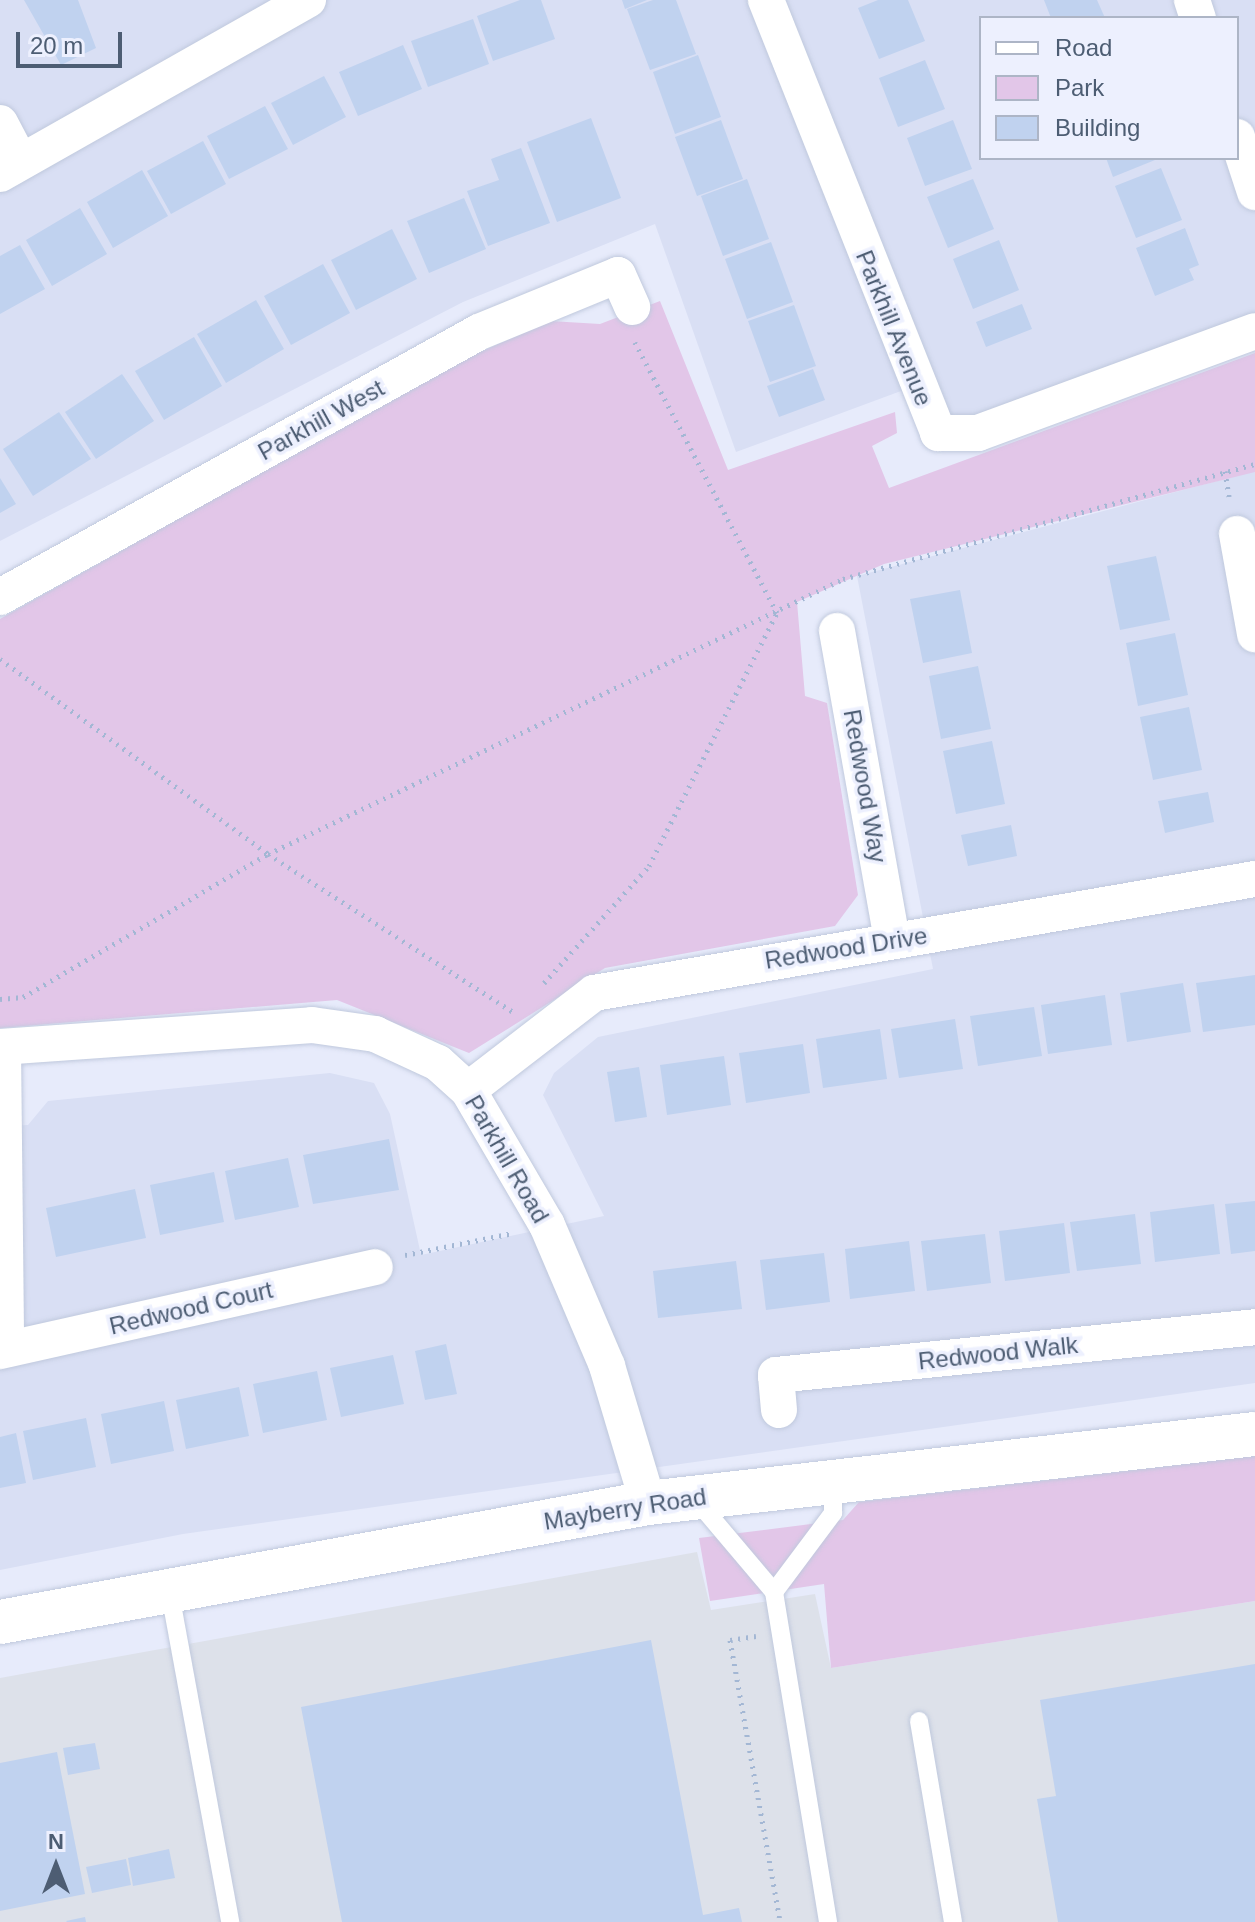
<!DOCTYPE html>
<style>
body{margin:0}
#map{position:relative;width:1255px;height:1922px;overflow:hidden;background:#e7ebfb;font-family:Arial,sans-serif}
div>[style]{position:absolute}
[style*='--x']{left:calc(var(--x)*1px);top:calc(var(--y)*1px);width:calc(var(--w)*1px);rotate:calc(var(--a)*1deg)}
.residential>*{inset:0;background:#d9dff4}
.industrial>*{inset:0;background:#dde1ea}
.green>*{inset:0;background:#e2c6e8}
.building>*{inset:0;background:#c0d2ef}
.path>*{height:5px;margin-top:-2.5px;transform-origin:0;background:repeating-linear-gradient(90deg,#a3b7d4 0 2px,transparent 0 8px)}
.roads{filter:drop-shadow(0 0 2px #c0c9dd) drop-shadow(0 0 2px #c0c9dd)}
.service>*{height:18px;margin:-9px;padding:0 9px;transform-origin:9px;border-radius:9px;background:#fff}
.minor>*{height:36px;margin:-18px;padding:0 18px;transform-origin:18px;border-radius:18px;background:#fff}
.tertiary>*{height:44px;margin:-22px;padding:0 22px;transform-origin:22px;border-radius:22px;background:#fff}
span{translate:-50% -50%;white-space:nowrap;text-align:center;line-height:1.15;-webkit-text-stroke:7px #edf0fe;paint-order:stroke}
.street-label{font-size:24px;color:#4d5d73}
.legend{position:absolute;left:979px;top:16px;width:260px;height:144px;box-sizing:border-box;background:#edf0fe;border:2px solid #adb5c6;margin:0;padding:10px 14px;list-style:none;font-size:24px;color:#4d5d73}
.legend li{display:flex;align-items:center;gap:16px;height:40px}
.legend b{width:40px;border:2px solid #adb5c6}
.north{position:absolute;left:16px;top:1826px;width:80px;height:80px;-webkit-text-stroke:6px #edf0fe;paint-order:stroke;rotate:0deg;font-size:22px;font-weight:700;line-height:32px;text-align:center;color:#4d5d73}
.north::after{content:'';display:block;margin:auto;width:28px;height:36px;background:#4d5d73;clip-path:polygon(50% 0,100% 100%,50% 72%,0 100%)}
.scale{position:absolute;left:16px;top:32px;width:106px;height:36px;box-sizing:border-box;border:4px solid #4d5d73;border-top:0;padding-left:10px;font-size:24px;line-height:28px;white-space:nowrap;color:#4d5d73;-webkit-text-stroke:6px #edf0fe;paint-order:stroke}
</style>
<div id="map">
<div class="residential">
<div style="clip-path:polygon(evenodd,0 0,1255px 0,1255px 328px,946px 434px,901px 391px,736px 452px,655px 224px,463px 302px,0 541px,0 0,981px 18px,1237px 18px,1237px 158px,981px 158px,981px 18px)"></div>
<div style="clip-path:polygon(1255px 471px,1255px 1383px,183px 1534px,0 1570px,0 1126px,28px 1125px,48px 1101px,330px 1073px,374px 1083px,390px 1114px,421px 1255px,604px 1216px,543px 1095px,554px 1073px,598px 1037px,933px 969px,857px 576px)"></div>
</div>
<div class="industrial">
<div style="clip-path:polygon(697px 1552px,711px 1610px,815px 1594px,831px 1668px,1255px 1601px,1255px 1922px,0 1922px,0 1678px)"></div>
</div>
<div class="green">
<div style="clip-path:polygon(660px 301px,728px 470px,895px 412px,897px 433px,872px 446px,889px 488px,1255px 353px,1255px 472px,884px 564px,797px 602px,805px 696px,827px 703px,858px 895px,835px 926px,605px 968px,469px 1053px,337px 1000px,0 1028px,0 619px,456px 363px,550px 321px,600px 324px)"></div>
<div style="clip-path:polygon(1255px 1456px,1255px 1601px,831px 1668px,824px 1584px,710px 1601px,699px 1538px,843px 1520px,859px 1502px)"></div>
</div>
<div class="building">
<div style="clip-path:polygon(24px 0,78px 0,96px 48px,61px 65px)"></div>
<div style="clip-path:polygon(520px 0,541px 0,555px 39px,493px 61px,477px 16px)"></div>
<div style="clip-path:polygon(622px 0,647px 0,625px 9px)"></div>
<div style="clip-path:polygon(653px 0,676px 0,696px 54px,650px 70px,627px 9px)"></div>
<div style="clip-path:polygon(878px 0,908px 0,925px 41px,879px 59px,858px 8px)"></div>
<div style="clip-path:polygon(1044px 0,1097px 0,1105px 18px,1051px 18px)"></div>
<div style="clip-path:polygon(473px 19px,489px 64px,428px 87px,411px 41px)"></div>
<div style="clip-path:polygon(403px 45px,422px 89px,358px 116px,339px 72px)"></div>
<div style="clip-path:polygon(698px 55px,721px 117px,675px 134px,653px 72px)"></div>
<div style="clip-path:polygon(925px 60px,945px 109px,898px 127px,879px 78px)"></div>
<div style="clip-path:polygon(324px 76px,346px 117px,293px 145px,271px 103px)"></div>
<div style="clip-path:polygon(265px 106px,288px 149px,229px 179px,207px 136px)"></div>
<div style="clip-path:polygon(591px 118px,621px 198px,557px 222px,527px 142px)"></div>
<div style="clip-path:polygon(721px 120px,743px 179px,697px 196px,675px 137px)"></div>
<div style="clip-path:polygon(953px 120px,972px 169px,925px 186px,907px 138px)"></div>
<div style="clip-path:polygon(203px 141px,226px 184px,171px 214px,147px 171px)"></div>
<div style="clip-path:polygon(521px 148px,550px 223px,488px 246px,467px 191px,499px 180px,491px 159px)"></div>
<div style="clip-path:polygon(1106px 158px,1160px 158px,1113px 177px)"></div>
<div style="clip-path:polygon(1161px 168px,1182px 220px,1136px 238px,1115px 186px)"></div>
<div style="clip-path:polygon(142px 170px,168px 216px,113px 248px,87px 202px)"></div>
<div style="clip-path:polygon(747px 179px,769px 239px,723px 256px,701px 196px)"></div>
<div style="clip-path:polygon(973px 179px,994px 229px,948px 248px,927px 197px)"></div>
<div style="clip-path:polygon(464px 198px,486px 249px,429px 273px,407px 221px)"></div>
<div style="clip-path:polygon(80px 208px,107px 254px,52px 286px,26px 240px)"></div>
<div style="clip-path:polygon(1185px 228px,1199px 265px,1189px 269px,1194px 280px,1155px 296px,1136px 248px)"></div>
<div style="clip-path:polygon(392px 229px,417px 279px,356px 310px,331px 260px)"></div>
<div style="clip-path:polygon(999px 240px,1019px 290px,973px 309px,953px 259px)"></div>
<div style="clip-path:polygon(771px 242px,793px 302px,747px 319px,725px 259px)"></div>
<div style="clip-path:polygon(20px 245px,45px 289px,0 314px,0 256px)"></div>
<div style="clip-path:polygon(323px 264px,350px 313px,291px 345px,264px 296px)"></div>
<div style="clip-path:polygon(256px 300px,284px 349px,226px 383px,197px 334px)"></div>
<div style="clip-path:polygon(1022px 304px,1032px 329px,986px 347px,976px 322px)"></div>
<div style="clip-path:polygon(794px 305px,816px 366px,770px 382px,748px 321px)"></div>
<div style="clip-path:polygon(194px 337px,222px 386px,164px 420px,135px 371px)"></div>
<div style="clip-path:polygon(813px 369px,825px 400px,779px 417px,767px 386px)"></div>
<div style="clip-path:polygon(122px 374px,154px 421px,96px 459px,65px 412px)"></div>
<div style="clip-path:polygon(59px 412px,91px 459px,33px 496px,3px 449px)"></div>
<div style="clip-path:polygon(0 478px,16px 504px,0 513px)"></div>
<div style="clip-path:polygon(1156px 556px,1170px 620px,1120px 630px,1107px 566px)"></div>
<div style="clip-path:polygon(960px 590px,972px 653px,923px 663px,910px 599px)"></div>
<div style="clip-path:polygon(1175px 633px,1188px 695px,1138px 706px,1126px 643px)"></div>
<div style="clip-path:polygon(978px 666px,991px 729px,941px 739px,929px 676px)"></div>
<div style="clip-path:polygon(1189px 707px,1202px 770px,1153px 780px,1140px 717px)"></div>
<div style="clip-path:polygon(992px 741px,1005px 804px,956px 814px,943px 751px)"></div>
<div style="clip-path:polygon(1208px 792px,1214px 822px,1165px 833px,1158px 801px)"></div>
<div style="clip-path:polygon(1011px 825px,1017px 856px,968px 866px,961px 835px)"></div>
<div style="clip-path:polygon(1255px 975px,1255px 1025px,1203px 1032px,1196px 983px)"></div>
<div style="clip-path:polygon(1183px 983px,1191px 1032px,1127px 1042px,1120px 993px)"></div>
<div style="clip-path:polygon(1105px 995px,1112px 1045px,1048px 1054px,1041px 1005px)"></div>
<div style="clip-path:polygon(1034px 1007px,1042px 1056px,978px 1066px,970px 1016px)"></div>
<div style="clip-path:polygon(955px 1019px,963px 1069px,899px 1078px,891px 1029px)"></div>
<div style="clip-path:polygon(880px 1029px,887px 1079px,823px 1088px,816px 1039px)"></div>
<div style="clip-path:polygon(803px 1044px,810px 1093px,746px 1103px,739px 1053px)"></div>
<div style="clip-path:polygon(724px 1056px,731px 1105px,667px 1115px,660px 1065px)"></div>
<div style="clip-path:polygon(639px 1067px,647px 1117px,615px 1122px,607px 1072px)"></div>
<div style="clip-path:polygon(389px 1139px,399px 1190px,313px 1204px,303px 1155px)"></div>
<div style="clip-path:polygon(288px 1158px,299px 1207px,235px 1220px,225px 1171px)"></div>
<div style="clip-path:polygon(214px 1172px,224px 1222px,160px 1235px,150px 1185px)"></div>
<div style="clip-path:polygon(135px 1189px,146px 1238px,56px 1257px,46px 1208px)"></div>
<div style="clip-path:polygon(1255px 1201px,1255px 1251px,1231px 1254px,1225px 1204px)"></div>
<div style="clip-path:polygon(1214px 1204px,1220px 1254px,1155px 1262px,1150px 1212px)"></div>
<div style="clip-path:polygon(1135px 1214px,1141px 1264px,1077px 1271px,1070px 1222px)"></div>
<div style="clip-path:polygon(1064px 1223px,1070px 1273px,1005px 1281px,999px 1231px)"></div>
<div style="clip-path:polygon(985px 1234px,991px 1283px,927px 1291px,921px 1241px)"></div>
<div style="clip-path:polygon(909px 1241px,915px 1291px,850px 1299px,845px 1249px)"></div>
<div style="clip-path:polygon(824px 1253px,830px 1302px,766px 1310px,760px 1260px)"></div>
<div style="clip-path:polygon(736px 1261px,742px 1309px,658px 1318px,653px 1271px)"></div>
<div style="clip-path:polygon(446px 1344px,457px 1394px,425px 1400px,415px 1351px)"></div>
<div style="clip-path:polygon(393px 1355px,404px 1404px,341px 1417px,330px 1368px)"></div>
<div style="clip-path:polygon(317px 1371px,327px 1420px,263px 1433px,253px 1384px)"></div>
<div style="clip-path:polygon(239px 1387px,249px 1436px,186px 1449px,176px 1400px)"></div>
<div style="clip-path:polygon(164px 1401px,174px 1451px,111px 1464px,101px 1414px)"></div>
<div style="clip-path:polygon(86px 1418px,96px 1467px,33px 1480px,23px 1431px)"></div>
<div style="clip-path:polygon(16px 1433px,26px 1483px,0 1488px,0 1437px)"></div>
<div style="clip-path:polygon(651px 1640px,703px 1915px,739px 1908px,742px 1922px,342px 1922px,301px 1707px)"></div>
<div style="clip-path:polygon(1255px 1664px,1255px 1922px,1058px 1922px,1037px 1799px,1056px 1796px,1040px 1700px)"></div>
<div style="clip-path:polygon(95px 1743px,100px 1769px,68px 1775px,63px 1748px)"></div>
<div style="clip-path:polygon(57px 1752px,85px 1894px,0 1911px,0 1763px)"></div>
<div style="clip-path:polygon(169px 1849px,175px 1878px,133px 1886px,128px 1858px)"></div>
<div style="clip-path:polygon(126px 1859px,131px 1885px,92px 1893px,86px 1867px)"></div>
<div style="clip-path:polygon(85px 1917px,86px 1922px,67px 1922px,66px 1921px)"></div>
</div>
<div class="path">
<div style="--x:1225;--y:471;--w:26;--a:81"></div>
<div style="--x:0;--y:659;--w:331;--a:36"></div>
<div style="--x:268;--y:854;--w:292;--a:32.8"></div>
<div style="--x:544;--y:983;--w:157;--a:-48.1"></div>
<div style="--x:649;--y:866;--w:284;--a:-63.2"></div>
<div style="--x:777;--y:613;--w:306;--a:-117.7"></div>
<div style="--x:0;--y:999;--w:23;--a:-5"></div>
<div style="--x:23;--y:997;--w:284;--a:-30.3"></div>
<div style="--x:268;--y:854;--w:637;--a:-25.56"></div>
<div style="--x:843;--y:579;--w:428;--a:-15.6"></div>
<div style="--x:405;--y:1255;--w:110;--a:-11.5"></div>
<div style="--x:756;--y:1636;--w:26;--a:171"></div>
<div style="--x:730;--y:1640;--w:286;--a:79.9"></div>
</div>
<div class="roads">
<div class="service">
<div style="--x:698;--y:1502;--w:118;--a:49.8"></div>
<div style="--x:774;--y:1592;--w:334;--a:80.7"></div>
<div style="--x:169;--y:1588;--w:340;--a:79.6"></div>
<div style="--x:774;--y:1592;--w:99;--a:-53.2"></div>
<div style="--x:833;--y:1513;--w:31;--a:-90"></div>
<div style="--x:919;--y:1721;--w:204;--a:80.4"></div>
</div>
<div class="minor">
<div style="--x:766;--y:0;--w:466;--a:68.3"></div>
<div style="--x:938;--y:433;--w:40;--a:0"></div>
<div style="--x:978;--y:433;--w:295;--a:-20.2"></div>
<div style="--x:1192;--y:0;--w:19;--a:72"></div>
<div style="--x:0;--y:123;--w:43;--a:62.2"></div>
<div style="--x:1237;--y:137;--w:58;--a:71.9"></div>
<div style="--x:0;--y:174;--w:354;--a:-29.5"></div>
<div style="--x:1237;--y:534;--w:102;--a:79.8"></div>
<div style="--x:0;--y:597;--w:547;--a:-28.95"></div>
<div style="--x:479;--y:332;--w:150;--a:-22.3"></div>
<div style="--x:618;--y:275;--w:35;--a:66"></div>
<div style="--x:837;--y:631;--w:315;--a:79.9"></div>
<div style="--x:0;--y:1047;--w:313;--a:-4"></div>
<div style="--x:312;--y:1025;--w:64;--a:8.1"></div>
<div style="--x:375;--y:1034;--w:69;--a:24.7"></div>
<div style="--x:438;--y:1063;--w:40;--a:42"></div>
<div style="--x:468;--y:1090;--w:156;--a:59.7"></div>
<div style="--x:547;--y:1225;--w:153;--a:66.9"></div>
<div style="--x:607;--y:1366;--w:143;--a:73.3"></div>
<div style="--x:3;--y:1047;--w:302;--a:89.4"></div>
<div style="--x:468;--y:1090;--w:159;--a:-37.6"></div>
<div style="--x:594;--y:993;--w:671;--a:-9.79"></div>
<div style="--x:0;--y:1351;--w:384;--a:-12.6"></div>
<div style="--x:779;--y:1410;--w:35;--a:-95"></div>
<div style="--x:776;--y:1375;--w:481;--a:-5.7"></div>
</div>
<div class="tertiary">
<div style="--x:0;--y:1622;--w:659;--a:-10.41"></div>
<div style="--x:648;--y:1503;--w:611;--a:-6.49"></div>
</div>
</div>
<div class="street-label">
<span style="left:894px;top:328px;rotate:68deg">Parkhill Avenue</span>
<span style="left:321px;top:420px;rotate:-29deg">Parkhill West</span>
<span style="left:865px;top:786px;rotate:80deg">Redwood Way</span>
<span style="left:846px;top:948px;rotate:-9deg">Redwood Drive</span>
<span style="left:507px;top:1159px;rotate:60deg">Parkhill Road</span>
<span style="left:191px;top:1308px;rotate:-13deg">Redwood Court</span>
<span style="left:998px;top:1353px;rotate:-6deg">Redwood Walk</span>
<span style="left:625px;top:1509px;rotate:-9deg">Mayberry Road</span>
</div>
<ul class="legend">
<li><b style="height:10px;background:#fff"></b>Road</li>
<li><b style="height:22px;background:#e2c6e8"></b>Park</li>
<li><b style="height:22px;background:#c0d2ef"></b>Building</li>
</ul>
<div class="north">N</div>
<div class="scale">20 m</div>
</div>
